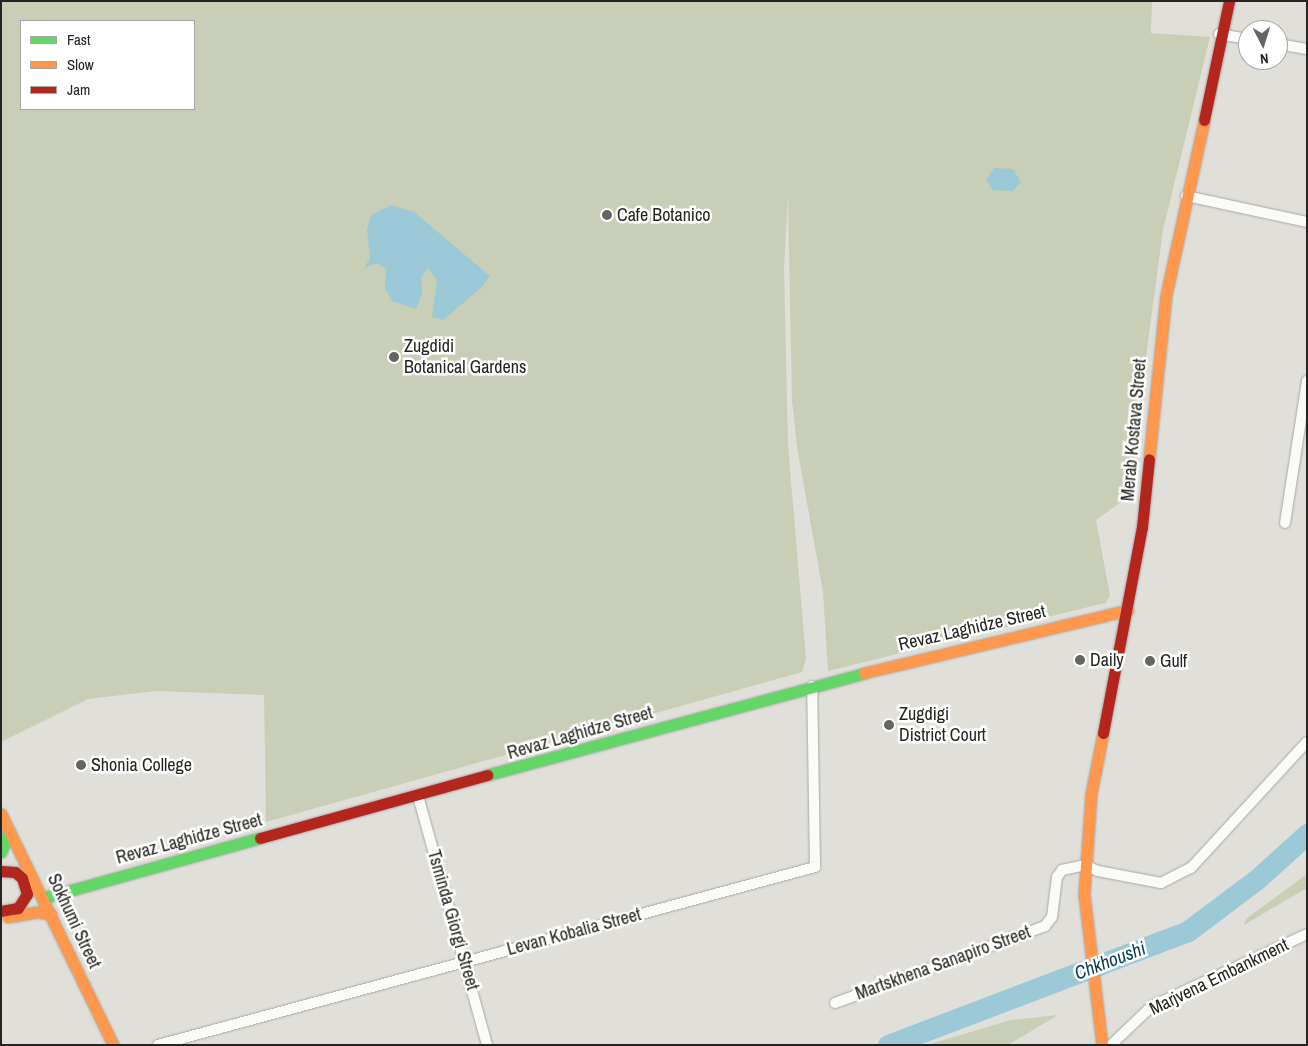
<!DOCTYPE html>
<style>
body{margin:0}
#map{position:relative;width:1308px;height:1046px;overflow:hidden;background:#e0dfda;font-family:"Archivo Narrow",sans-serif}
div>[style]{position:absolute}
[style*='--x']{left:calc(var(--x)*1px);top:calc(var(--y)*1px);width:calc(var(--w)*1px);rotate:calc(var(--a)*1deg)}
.green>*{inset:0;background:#c9ceb6}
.water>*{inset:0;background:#9bc9d7}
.river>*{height:21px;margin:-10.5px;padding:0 10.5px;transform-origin:10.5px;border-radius:10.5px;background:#9bc9d7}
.roads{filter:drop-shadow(0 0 1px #aaa9a5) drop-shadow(0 0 1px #aaa9a5)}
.street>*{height:10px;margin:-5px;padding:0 5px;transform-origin:5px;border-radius:5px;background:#fafaf9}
.fast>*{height:11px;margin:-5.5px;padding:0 5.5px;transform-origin:5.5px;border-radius:5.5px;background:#63d668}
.slow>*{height:11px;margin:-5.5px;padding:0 5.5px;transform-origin:5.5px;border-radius:5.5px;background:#ff974d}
.jam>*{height:11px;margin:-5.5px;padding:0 5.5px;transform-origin:5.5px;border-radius:5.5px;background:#b3261e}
.dots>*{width:14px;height:14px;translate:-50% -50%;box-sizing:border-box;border:2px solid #fff;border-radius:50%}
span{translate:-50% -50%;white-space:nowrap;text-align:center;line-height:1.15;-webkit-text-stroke:5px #fff;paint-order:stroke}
.poi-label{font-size:18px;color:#252420}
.left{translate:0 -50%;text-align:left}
.street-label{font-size:18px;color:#252420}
.water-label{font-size:19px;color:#033f50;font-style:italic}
.frame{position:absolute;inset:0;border:2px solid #252420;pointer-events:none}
.legend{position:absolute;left:20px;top:20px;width:175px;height:90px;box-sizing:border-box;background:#fff;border:1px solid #a8a7a6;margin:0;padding:6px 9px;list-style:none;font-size:15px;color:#252420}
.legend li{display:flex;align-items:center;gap:10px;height:25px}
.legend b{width:25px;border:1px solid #a8a7a6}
.north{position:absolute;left:1238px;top:20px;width:50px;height:50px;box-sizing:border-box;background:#fff;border:1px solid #a8a7a6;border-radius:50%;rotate:175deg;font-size:14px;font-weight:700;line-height:20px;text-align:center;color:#252420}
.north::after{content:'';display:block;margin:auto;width:18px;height:22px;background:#666561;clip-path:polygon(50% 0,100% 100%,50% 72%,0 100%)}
</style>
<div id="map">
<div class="green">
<div style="clip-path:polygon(evenodd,1px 1px,1152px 1px,1151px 33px,1210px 37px,1163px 230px,1137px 423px,1133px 486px,1121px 502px,1096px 520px,1110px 596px,1105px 603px,828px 671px,823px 592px,797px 447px,792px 400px,788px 197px,784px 268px,788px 446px,806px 659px,802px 672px,266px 822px,264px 695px,156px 691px,88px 699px,1px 742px,1px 1px,21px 21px,194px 21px,194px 109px,21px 109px,21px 21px)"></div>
<div style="clip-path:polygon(1307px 874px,1307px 888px,1244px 925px,1246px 919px)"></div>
<div style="clip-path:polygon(1058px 1015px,1008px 1045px,927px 1045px,1011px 1020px)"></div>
</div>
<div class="water">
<div style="clip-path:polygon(994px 168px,1013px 169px,1021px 182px,1013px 191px,993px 190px,986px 180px)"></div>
<div style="clip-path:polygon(391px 205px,414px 212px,490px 276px,481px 288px,443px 320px,432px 317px,437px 281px,428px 268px,421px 277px,422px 294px,416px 309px,392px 301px,385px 288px,386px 269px,377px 263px,364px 268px,370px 258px,367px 230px,371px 215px)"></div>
</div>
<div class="river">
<div style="--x:888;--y:1045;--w:321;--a:-20.8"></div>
<div style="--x:1188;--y:931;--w:85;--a:-36.9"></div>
<div style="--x:1256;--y:880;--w:69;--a:-42"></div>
</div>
<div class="roads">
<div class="street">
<div style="--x:1219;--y:34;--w:29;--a:10"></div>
<div style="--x:1278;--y:44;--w:29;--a:10"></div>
<div style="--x:1186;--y:196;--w:124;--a:12.1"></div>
<div style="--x:1285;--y:523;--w:144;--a:-81.2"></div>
<div style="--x:418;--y:796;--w:258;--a:74.5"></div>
<div style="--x:835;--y:1003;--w:224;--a:-20.1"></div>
<div style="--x:1045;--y:926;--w:11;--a:-52"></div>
<div style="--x:1052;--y:917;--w:40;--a:-82.9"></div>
<div style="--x:1057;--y:877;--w:9;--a:-54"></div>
<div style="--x:1062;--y:870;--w:24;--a:-12"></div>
<div style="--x:1085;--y:865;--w:14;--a:25"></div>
<div style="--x:1098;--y:871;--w:64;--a:10.8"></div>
<div style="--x:1161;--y:883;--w:34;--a:-27"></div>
<div style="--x:1191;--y:868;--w:171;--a:-47.4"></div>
<div style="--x:158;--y:1045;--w:681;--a:-15.16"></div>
<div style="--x:815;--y:867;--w:181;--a:-90.9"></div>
<div style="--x:1111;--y:1045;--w:57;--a:-43.6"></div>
<div style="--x:1152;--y:1006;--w:171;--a:-24.9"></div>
</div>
<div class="fast">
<div style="--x:487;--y:775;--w:391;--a:-15.1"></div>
<div style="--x:1;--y:852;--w:22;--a:-69"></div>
<div style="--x:43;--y:898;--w:225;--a:-15.5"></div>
</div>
<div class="slow">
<div style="--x:1149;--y:459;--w:165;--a:-84.1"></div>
<div style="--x:1166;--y:295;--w:179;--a:-77.7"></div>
<div style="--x:864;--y:673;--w:271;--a:-13.4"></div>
<div style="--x:1;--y:814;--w:257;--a:64.1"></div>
<div style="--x:8;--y:917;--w:29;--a:-10"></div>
<div style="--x:37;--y:912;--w:14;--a:8"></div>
<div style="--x:1102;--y:1045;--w:152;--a:-96.8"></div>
<div style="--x:1084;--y:894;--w:100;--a:-86"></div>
<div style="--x:1091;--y:794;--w:62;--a:-78.9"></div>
</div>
<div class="jam">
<div style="--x:1204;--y:120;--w:122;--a:-78.1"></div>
<div style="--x:1103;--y:733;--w:210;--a:-79.3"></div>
<div style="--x:1142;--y:527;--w:68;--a:-84.1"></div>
<div style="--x:260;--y:838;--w:236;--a:-15.5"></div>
<div style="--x:1;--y:871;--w:14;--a:4"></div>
<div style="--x:15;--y:872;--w:9;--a:41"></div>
<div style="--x:22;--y:878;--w:17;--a:73"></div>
<div style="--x:27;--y:894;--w:17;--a:123"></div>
<div style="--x:18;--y:908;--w:17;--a:170"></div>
</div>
</div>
<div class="dots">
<div style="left:607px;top:215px;background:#666561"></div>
<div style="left:394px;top:357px;background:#666561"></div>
<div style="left:1080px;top:660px;background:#666561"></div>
<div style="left:1150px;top:661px;background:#666561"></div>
<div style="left:889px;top:725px;background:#666561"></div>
<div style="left:81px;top:765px;background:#666561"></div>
</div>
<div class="poi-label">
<span class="left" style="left:617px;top:215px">Cafe Botanico</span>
<span class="left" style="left:404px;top:357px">Zugdidi<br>Botanical Gardens</span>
<span class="left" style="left:1090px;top:660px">Daily</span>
<span class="left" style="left:1160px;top:661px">Gulf</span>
<span class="left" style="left:899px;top:725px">Zugdigi<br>District Court</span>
<span class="left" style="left:91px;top:765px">Shonia College</span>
</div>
<div class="street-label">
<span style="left:1134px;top:430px;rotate:-85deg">Merab Kostava Street</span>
<span style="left:972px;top:628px;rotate:-13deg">Revaz Laghidze Street</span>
<span style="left:580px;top:733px;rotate:-16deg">Revaz Laghidze Street</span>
<span style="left:189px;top:839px;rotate:-15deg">Revaz Laghidze Street</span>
<span style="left:453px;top:920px;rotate:74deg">Tsminda Giorgi Street</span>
<span style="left:74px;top:921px;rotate:65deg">Sokhumi Street</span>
<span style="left:574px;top:932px;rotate:-15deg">Levan Kobalia Street</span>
<span style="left:943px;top:963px;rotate:-20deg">Martskhena Sanapiro Street</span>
<span style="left:1219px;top:977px;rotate:-26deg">Marjvena Embankment</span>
</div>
<div class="water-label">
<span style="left:1110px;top:961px;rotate:-21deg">Chkhoushi</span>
</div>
<div class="frame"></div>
<ul class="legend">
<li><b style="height:6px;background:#63d668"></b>Fast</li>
<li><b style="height:6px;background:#ff974d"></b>Slow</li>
<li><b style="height:6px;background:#b3261e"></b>Jam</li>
</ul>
<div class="north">N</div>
</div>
